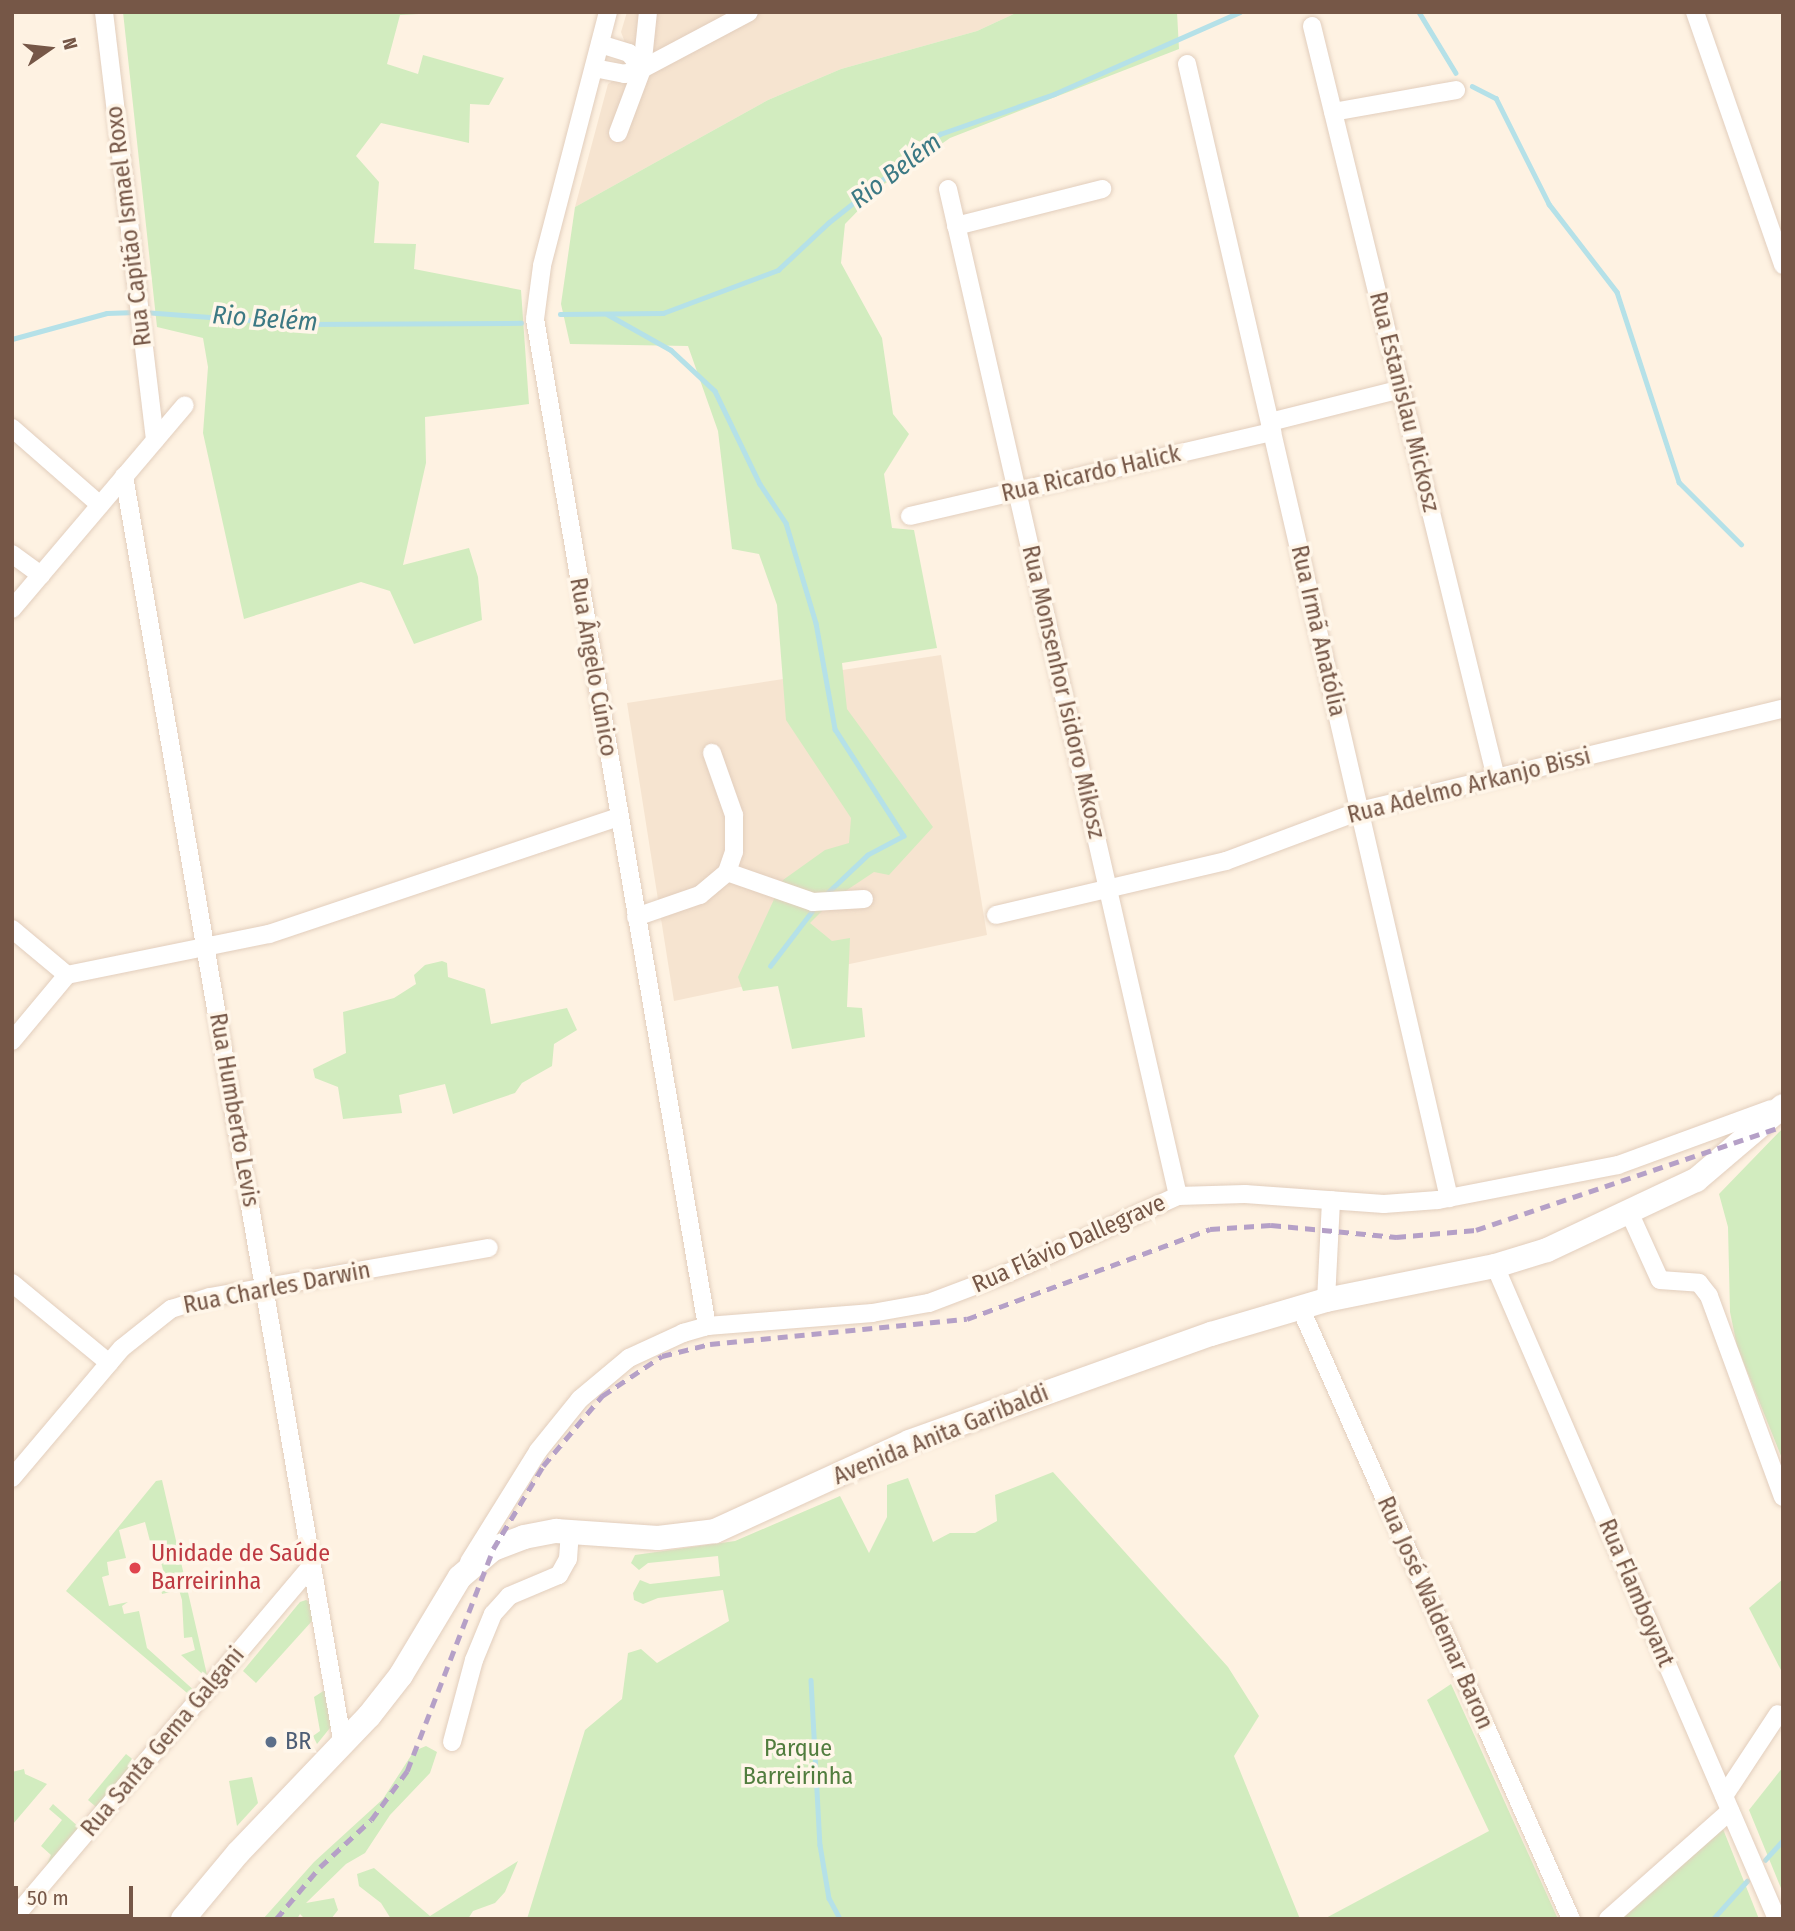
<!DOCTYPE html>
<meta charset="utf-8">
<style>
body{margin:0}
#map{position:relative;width:1795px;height:1931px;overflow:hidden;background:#fef2e2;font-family:"Fira Sans Condensed",sans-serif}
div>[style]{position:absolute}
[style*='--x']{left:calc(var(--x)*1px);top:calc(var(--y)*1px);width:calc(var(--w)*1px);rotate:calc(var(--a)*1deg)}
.residential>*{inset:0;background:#f6e4d0}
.green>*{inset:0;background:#d2ecbf}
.stream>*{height:4.5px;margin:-2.25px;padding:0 2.25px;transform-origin:2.25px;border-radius:2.25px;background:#b5e1e8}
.roads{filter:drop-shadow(0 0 2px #e2cebd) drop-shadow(0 0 2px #e2cebd)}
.minor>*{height:18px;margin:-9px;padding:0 9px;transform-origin:9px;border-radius:9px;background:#fff}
.secondary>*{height:24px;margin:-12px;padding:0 12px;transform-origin:12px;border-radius:12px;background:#fff}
.rail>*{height:4.5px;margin-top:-2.25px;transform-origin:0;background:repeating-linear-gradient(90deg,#b5a0c7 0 10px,transparent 0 17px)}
.dots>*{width:19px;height:19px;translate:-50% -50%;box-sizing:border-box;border:4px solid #fff6e9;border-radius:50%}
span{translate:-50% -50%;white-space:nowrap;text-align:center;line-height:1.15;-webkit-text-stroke:7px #fff6e9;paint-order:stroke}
.street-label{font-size:24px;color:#765747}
.health-label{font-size:24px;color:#be3a42}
.left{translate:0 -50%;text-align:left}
.service-label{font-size:24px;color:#4e5e75}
.park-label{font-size:24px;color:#517d3e}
.water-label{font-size:26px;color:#3c7984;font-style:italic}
.frame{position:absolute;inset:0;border:14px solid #765747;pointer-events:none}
.north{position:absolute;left:14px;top:14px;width:70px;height:70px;-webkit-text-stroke:5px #fff6e9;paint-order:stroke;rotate:76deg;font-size:19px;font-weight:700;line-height:28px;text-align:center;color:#765747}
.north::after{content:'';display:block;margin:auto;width:24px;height:32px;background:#765747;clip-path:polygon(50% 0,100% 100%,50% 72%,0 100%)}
.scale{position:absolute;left:14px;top:1886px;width:119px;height:32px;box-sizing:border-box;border:4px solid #765747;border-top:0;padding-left:9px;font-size:21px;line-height:24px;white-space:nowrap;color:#765747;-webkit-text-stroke:5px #fff6e9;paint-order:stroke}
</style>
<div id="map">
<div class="residential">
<div style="clip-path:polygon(627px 12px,1018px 12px,977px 31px,841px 69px,768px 100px,575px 207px,608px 84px,624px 74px,629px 53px,621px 32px)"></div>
<div style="clip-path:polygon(941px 655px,987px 935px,674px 1001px,627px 703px)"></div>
</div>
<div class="green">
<div style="clip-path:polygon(123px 12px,456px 12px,400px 15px,387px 64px,418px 74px,423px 55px,504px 78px,489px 105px,470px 104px,469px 143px,381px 123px,356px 156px,379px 182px,374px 243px,416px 244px,414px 269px,521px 290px,529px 404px,425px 417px,426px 463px,403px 565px,469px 548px,478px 577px,482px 620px,414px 644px,390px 591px,361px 582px,244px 619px,203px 433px,208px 367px,203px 338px,157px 327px)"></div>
<div style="clip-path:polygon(1018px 12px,1177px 12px,1179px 49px,950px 138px,883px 185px,845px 224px,841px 263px,882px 338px,893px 414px,909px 434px,884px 474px,892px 528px,914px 530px,937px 648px,842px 663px,847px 709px,933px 827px,889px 875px,874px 872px,835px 898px,810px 923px,832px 941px,850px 938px,847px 1007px,862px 1008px,865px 1037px,792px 1049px,778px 986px,743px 991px,738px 977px,783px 880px,825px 850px,849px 843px,851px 818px,786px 720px,777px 605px,759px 554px,732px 549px,718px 431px,688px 346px,570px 344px,561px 304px,575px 207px,768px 100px,841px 69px,977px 31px)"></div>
<div style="clip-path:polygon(442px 961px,447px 963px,448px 977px,485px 989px,491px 1024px,567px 1008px,577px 1030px,554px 1044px,552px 1066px,522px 1083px,515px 1093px,453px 1114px,445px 1084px,399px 1095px,402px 1113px,343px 1119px,338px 1087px,315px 1078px,313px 1069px,346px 1053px,343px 1012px,394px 998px,416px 984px,414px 975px,425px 965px)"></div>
<div style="clip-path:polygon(1783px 1128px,1783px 1461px,1737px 1346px,1730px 1312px,1728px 1227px,1719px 1194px)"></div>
<div style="clip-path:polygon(1053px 1472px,1228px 1667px,1259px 1716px,1234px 1756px,1300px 1919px,527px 1919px,585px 1730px,622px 1699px,628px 1653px,641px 1649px,657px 1663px,729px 1621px,723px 1590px,658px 1598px,643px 1604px,634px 1600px,633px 1593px,640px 1580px,650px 1584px,720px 1576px,718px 1556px,648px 1563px,639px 1570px,631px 1563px,635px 1555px,735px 1541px,840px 1496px,869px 1553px,887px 1517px,887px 1485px,908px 1478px,933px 1542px,950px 1533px,975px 1533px,997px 1521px,995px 1495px)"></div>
<div style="clip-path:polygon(162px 1480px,208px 1679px,181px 1655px,195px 1650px,192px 1637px,184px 1638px,182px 1600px,179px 1590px,162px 1594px,160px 1584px,166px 1582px,161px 1562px,156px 1564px,145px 1522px,119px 1530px,126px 1558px,107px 1562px,109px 1575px,102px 1577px,109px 1606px,128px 1602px,122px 1606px,124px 1614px,139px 1611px,147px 1648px,197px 1693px,193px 1698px,66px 1591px,156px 1481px)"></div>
<div style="clip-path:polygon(1783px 1579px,1783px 1674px,1749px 1608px)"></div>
<div style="clip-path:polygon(306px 1600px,312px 1603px,312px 1621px,256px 1683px,243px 1671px,300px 1602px)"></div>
<div style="clip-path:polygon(1451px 1684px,1558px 1919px,1324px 1919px,1489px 1831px,1427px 1700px)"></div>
<div style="clip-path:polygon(328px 1688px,334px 1723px,317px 1744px,313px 1736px,320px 1731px,314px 1697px)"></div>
<div style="clip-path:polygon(426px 1746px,437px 1752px,430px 1773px,390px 1815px,365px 1853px,346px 1864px,306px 1903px,334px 1898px,338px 1910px,331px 1919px,305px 1919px,300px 1914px,297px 1919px,263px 1919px,314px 1862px,383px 1799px,414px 1751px)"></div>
<div style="clip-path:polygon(126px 1754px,140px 1765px,102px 1812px,88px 1800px)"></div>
<div style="clip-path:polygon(1783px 1767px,1783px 1893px,1749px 1810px)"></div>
<div style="clip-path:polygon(24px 1769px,25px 1774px,47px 1784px,13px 1824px,12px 1772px)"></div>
<div style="clip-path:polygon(252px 1777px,258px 1803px,237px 1826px,229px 1781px)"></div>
<div style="clip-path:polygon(53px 1804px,81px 1829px,43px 1873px,51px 1855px,41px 1846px,62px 1820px,49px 1809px)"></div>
<div style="clip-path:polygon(1723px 1829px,1759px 1919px,1622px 1919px)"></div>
<div style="clip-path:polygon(518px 1861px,505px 1892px,495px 1903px,473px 1911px,468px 1919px,391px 1919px,381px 1903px,359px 1886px,357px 1874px,374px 1868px,430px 1916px)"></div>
</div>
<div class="stream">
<div style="--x:1419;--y:12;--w:71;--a:58.8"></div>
<div style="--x:1472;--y:86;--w:27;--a:27"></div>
<div style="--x:1496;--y:98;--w:119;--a:63.4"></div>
<div style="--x:1549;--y:204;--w:111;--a:52.3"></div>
<div style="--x:1617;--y:292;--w:200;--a:71.9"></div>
<div style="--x:1679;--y:482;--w:88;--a:45"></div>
<div style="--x:144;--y:312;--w:157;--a:4.4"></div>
<div style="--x:301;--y:324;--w:220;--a:-0.3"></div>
<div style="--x:560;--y:314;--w:103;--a:-0.6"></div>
<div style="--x:663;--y:313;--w:123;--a:-20.5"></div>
<div style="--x:778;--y:270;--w:69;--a:-43.2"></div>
<div style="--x:828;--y:223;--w:143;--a:-38.5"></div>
<div style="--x:940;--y:134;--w:121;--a:-19.3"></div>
<div style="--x:1054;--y:94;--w:203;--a:-23.8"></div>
<div style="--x:607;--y:314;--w:73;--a:29.4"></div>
<div style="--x:671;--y:350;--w:60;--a:43"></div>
<div style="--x:715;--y:391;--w:103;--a:64.2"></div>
<div style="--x:760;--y:484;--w:47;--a:56.3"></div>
<div style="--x:786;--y:523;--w:104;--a:73.3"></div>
<div style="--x:816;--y:623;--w:108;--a:79.8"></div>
<div style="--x:835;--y:729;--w:127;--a:57.2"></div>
<div style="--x:904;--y:836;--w:41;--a:152.2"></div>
<div style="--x:868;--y:855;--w:55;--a:136.5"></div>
<div style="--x:12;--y:339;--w:98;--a:-15.3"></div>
<div style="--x:107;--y:313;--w:29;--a:-2"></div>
<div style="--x:770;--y:966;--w:69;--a:-52.6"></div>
<div style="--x:811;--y:1680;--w:165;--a:86.9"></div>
<div style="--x:820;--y:1845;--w:54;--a:80.4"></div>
<div style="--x:829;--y:1898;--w:24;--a:62"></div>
<div style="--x:1765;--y:1860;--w:27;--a:-48"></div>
<div style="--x:1713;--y:1919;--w:51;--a:-48.2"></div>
</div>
<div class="roads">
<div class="minor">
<div style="--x:104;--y:12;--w:431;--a:83.2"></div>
<div style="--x:608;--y:12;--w:262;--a:104.6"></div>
<div style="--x:542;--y:266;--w:53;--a:97.5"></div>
<div style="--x:535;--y:319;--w:1022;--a:80.31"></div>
<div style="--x:1695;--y:12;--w:268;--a:70.8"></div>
<div style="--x:1312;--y:26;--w:774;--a:76.25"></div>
<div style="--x:600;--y:44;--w:30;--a:17"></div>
<div style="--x:629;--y:53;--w:21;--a:51"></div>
<div style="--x:1187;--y:64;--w:1164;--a:76.99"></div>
<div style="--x:594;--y:68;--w:31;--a:11"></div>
<div style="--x:624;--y:74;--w:19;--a:-16"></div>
<div style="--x:642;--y:69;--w:121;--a:-28"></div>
<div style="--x:1333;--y:112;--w:125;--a:-10.1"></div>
<div style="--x:618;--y:133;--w:68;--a:-69.4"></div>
<div style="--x:642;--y:69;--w:57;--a:-84"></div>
<div style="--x:948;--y:189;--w:1033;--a:77.13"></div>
<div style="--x:956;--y:226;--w:151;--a:-14.2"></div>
<div style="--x:1270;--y:422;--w:135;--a:-14.1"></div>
<div style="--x:12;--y:428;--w:117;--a:41.2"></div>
<div style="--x:124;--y:476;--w:1288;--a:80.21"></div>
<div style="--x:910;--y:516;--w:372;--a:-13.1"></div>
<div style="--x:12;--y:554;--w:36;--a:36"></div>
<div style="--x:12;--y:609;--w:267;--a:-49.7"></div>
<div style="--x:727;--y:872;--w:91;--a:19.2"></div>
<div style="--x:813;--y:902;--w:51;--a:-3.4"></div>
<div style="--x:996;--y:915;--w:236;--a:-13.2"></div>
<div style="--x:1226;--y:861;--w:143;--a:-20.5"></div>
<div style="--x:1360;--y:811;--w:435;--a:-13.6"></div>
<div style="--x:636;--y:917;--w:68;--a:-19"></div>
<div style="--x:700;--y:895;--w:35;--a:-40"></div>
<div style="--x:727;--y:872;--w:21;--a:-71"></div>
<div style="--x:734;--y:852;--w:37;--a:-90"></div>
<div style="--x:734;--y:815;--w:66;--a:-109.5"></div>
<div style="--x:12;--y:929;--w:72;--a:39.9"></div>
<div style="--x:12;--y:1041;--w:86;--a:-50.2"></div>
<div style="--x:67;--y:975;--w:206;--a:-11.5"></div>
<div style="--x:269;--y:934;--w:369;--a:-18.5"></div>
<div style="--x:1630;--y:1214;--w:72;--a:65.6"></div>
<div style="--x:1660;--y:1280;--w:39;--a:4"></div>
<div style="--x:1699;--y:1283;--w:16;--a:52"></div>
<div style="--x:1709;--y:1296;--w:214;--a:69.8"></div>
<div style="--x:1495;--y:1266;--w:711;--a:66.64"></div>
<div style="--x:12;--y:1283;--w:126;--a:39.5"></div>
<div style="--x:1326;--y:1300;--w:100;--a:-87.1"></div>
<div style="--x:1300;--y:1307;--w:669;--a:66.12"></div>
<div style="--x:12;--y:1478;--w:170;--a:-49.8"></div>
<div style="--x:122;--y:1348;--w:63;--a:-38.5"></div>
<div style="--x:171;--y:1309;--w:41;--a:-17.1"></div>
<div style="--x:210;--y:1297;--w:283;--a:-10"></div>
<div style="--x:469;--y:1562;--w:131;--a:-58.1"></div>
<div style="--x:538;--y:1451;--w:67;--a:-51.1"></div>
<div style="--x:580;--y:1399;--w:64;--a:-39.9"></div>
<div style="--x:629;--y:1358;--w:60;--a:-24.8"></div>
<div style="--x:683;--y:1333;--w:25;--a:-16"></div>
<div style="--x:707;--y:1326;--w:166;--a:-4.5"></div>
<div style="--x:872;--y:1313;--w:58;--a:-10"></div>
<div style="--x:929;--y:1303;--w:85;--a:-20.8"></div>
<div style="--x:1008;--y:1273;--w:187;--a:-24.4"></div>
<div style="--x:1178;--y:1196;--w:67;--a:-1.7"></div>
<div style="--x:1245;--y:1194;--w:139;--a:4.1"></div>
<div style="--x:1384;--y:1204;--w:54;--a:-4.2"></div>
<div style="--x:1438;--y:1200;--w:183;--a:-11"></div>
<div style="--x:1618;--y:1165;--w:163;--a:-20.1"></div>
<div style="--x:452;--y:1742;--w:85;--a:-75"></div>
<div style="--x:474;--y:1660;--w:50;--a:-67.6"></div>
<div style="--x:493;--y:1614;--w:24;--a:-48"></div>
<div style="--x:509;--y:1596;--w:54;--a:-22.8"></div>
<div style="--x:559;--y:1575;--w:18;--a:-61"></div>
<div style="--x:568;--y:1559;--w:28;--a:-86"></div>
<div style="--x:1724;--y:1796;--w:98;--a:-56.6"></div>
<div style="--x:13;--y:1919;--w:463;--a:-49.8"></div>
<div style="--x:1608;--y:1919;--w:163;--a:-41.5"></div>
</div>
<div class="secondary">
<div style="--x:183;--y:1919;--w:86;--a:-50.2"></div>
<div style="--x:238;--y:1853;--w:190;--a:-46.3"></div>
<div style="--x:369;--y:1716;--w:52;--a:-52"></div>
<div style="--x:401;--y:1675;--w:114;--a:-59"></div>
<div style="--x:460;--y:1577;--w:43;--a:-40.3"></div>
<div style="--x:493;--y:1549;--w:33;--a:-21"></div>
<div style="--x:524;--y:1537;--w:33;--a:-11"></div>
<div style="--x:556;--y:1531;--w:102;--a:3.9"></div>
<div style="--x:658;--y:1538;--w:57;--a:-7"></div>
<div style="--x:715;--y:1531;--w:213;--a:-24.6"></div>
<div style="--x:909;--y:1442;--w:321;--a:-19.7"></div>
<div style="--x:1211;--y:1334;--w:120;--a:-16.5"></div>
<div style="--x:1326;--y:1300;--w:172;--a:-11.4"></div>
<div style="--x:1495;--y:1266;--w:54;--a:-17.1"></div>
<div style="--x:1547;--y:1250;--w:165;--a:-25.2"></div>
<div style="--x:1696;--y:1180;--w:114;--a:-40.4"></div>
</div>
</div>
<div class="rail">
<div style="--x:276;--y:1919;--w:68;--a:-49.8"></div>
<div style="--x:320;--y:1867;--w:69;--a:-42.7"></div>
<div style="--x:371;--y:1820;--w:61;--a:-53.7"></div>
<div style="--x:407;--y:1771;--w:238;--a:-68.8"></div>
<div style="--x:493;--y:1549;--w:97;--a:-58.9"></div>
<div style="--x:543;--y:1466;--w:92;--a:-49.9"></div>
<div style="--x:602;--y:1396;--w:72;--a:-33.7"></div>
<div style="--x:662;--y:1356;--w:49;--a:-14"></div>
<div style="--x:710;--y:1344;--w:258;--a:-5.6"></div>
<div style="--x:967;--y:1319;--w:259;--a:-20.3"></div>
<div style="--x:1210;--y:1229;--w:61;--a:-3.8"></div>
<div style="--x:1271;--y:1225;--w:126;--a:5.5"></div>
<div style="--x:1396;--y:1237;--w:80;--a:-5"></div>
<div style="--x:1476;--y:1230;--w:324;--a:-18.7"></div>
</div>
<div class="dots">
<div style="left:135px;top:1568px;background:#e0444e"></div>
<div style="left:271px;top:1742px;background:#5c6f8a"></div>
</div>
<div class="street-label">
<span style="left:129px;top:226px;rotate:-97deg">Rua Capitão Ismael Roxo</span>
<span style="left:1404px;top:402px;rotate:76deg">Rua Estanislau Mickosz</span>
<span style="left:1091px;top:474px;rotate:-13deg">Rua Ricardo Halick</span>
<span style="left:1318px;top:631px;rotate:77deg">Rua Irmã Anatólia</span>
<span style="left:593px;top:667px;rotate:80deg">Rua Ângelo Cúnico</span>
<span style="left:1063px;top:692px;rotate:77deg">Rua Monsenhor Isidoro Mikosz</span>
<span style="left:1469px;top:786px;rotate:-14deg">Rua Adelmo Arkanjo Bissi</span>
<span style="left:234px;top:1110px;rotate:80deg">Rua Humberto Levis</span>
<span style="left:1069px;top:1244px;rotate:-24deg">Rua Flávio Dallegrave</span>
<span style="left:277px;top:1288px;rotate:-11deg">Rua Charles Darwin</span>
<span style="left:941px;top:1435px;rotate:-22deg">Avenida Anita Garibaldi</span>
<span style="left:1636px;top:1593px;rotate:67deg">Rua Flamboyant</span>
<span style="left:1435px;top:1613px;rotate:66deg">Rua José Waldemar Baron</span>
<span style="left:163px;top:1742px;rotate:-50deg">Rua Santa Gema Galgani</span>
</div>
<div class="health-label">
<span class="left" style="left:151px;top:1568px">Unidade de Saúde<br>Barreirinha</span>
</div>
<div class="service-label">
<span class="left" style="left:285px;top:1742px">BR</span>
</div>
<div class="park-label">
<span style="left:798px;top:1763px">Parque<br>Barreirinha</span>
</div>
<div class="water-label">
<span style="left:896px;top:171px;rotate:-37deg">Rio Belém</span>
<span style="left:265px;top:319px;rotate:4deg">Rio Belém</span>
</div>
<div class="frame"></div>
<div class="north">N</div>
<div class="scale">50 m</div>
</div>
